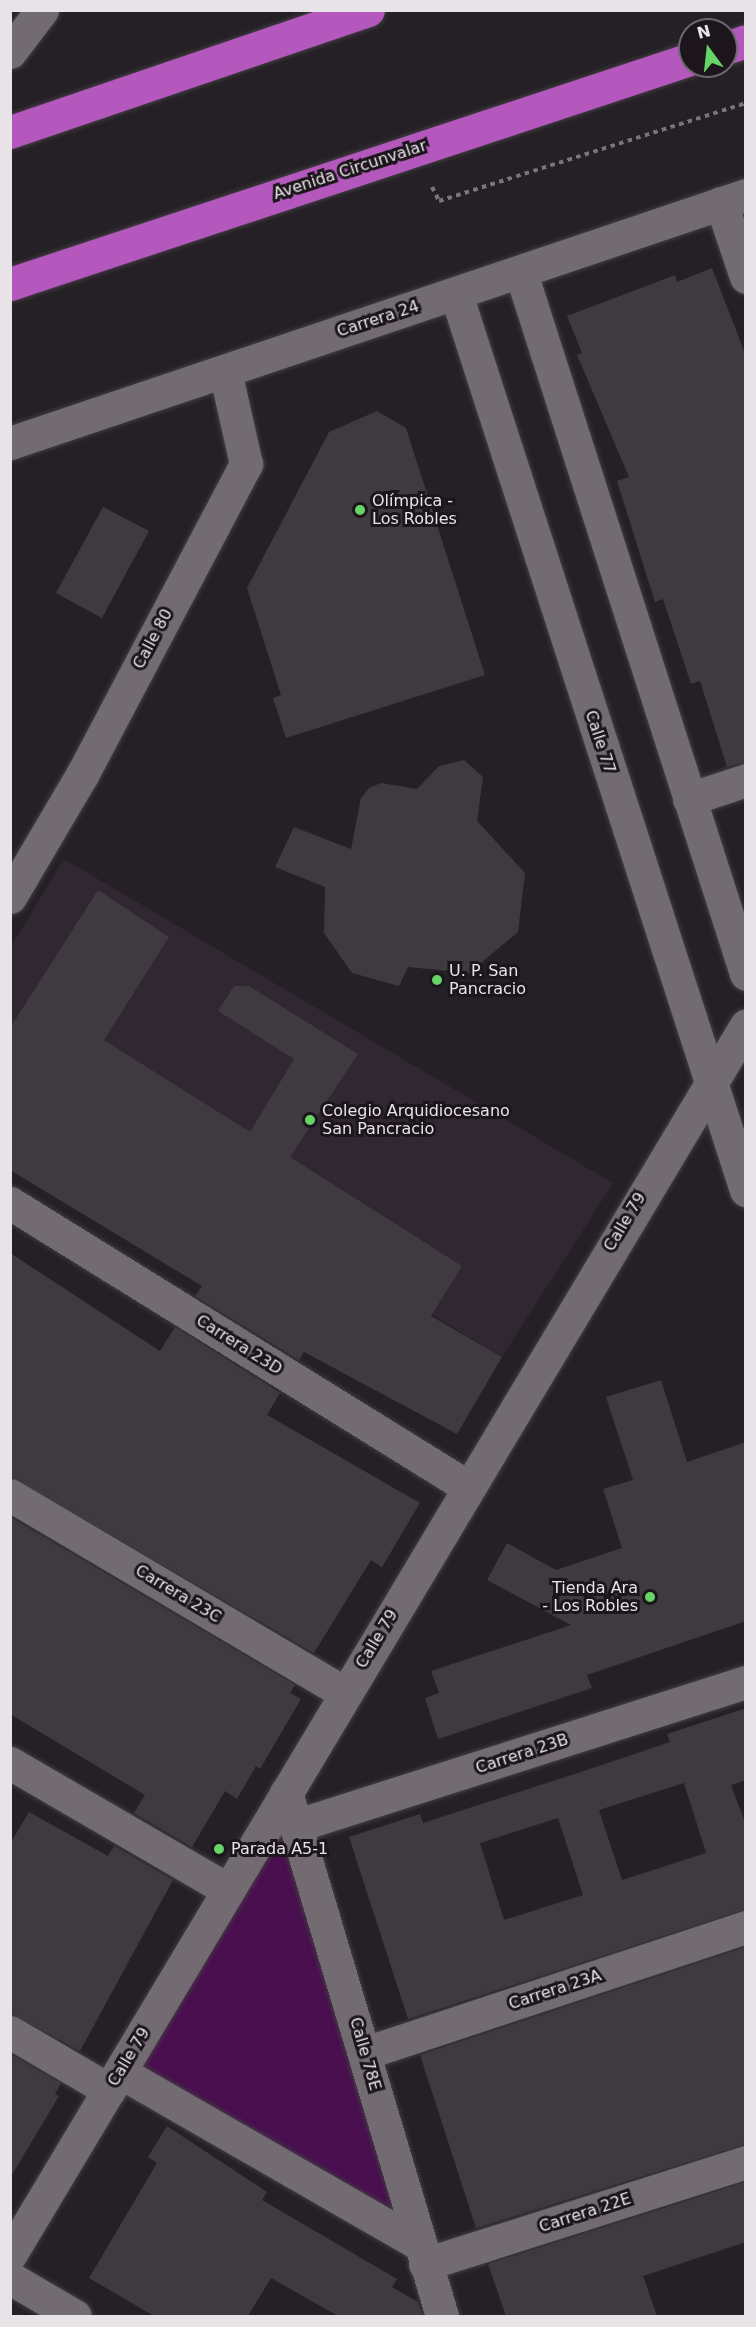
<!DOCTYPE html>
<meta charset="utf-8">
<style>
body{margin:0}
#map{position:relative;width:756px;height:2327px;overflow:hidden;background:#252026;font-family:"DejaVu Sans",sans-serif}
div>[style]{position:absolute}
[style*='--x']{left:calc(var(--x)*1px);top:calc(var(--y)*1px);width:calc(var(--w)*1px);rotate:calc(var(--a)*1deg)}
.built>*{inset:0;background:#312732}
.green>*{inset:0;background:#490f4f}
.building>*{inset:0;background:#3f3940}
.path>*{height:4px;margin-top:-2px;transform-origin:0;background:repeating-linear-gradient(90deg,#7a757a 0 4.5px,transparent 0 9px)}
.roads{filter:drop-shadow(0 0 2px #423d43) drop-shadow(0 0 2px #423d43)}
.minor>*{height:33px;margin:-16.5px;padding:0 16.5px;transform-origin:16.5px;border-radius:16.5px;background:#726b72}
.highway>*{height:33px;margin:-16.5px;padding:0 16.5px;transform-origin:16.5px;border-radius:16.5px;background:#b458be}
.dots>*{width:16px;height:16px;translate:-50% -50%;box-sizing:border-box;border:3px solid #1c161c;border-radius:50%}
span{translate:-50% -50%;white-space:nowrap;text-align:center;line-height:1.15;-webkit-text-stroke:6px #1c161c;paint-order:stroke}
.street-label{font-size:16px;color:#e7e3e7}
.poi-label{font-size:16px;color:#e7e3e7}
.left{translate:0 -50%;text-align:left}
.right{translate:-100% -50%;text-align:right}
.frame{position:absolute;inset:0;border:12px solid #e7e3e7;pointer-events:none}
.north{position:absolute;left:678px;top:18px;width:60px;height:60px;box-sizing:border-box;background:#1c161c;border:2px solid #6d686d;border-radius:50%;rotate:345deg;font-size:16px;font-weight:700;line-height:24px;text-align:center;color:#e7e3e7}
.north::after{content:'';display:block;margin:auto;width:21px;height:27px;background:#66d466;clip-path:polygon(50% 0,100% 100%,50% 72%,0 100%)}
</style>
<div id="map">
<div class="built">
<div style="clip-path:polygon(64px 859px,613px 1183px,502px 1357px,11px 1058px,10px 948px)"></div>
</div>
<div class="green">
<div style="clip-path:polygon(286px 1828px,400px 2213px,134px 2065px)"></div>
</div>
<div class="building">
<div style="clip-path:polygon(712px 268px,746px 356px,746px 762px,727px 767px,700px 681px,691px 684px,663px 599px,655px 602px,617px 481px,629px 477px,577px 355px,582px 353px,567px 316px,675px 275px,677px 282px)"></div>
<div style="clip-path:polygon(377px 411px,406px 428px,485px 675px,286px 738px,273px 698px,281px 695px,247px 588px,329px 432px)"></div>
<div style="clip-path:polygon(103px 507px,149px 531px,102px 618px,56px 593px)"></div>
<div style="clip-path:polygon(464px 760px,483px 777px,477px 821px,525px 873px,518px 932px,469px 973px,408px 967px,399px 986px,352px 973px,324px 933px,325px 887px,275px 867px,294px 827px,351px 849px,361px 798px,369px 788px,381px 783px,417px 789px,439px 766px)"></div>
<div style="clip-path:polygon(98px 890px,169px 937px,104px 1040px,250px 1132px,294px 1059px,218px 1011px,234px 986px,249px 986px,358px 1054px,290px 1157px,462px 1266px,431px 1316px,502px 1357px,457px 1434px,304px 1352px,299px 1360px,195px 1296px,202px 1286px,10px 1170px,10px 1028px)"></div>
<div style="clip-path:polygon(10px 1253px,160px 1351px,175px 1327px,280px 1393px,267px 1415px,420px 1503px,382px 1567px,371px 1560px,314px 1653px,10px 1476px)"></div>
<div style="clip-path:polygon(661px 1380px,687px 1462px,746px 1442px,746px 1621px,587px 1675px,592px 1688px,438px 1739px,425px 1698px,439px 1693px,431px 1671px,571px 1625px,487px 1580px,507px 1543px,556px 1570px,622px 1548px,603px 1489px,633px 1480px,606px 1397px)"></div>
<div style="clip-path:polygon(10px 1517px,295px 1685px,290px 1693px,301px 1699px,260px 1769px,256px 1766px,237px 1799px,225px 1791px,192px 1847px,134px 1813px,145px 1795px,10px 1714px)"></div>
<div style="clip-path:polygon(evenodd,746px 1708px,746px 1780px,731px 1785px,746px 1825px,746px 1909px,408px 2019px,349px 1837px,420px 1814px,423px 1823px,593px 1768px,670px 1742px,667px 1734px,746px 1708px,684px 1783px,706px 1853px,622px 1880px,599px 1810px,684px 1783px,746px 1708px,558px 1818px,583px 1895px,504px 1920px,480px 1843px,558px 1818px)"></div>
<div style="clip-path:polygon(29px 1812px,108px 1856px,114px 1846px,173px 1880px,80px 2051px,10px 2013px,10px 1844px)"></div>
<div style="clip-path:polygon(746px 1947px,746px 2144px,476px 2228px,420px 2055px)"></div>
<div style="clip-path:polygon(10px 2054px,61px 2083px,55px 2094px,59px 2096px,10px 2178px)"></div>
<div style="clip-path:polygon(167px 2126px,267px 2192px,262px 2200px,397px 2279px,392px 2287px,418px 2302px,423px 2316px,338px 2316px,271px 2278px,248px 2316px,154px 2316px,89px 2278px,157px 2163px,148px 2157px)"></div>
<div style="clip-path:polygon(746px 2182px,746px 2242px,643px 2276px,657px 2316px,506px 2316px,488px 2264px)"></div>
</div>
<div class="path">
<div style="--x:432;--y:187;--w:16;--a:63"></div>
<div style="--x:439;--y:201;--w:322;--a:-17.7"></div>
</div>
<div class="roads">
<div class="minor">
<div style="--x:10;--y:52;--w:53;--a:-52.7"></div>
<div style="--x:721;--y:203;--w:78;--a:71.3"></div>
<div style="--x:521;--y:273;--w:736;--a:72.2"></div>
<div style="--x:456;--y:294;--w:942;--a:72.07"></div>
<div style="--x:10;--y:443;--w:777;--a:-18.62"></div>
<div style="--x:689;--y:799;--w:60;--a:-18.4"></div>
<div style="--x:10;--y:897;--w:142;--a:-59.5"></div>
<div style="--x:82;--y:775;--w:352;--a:-62.2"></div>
<div style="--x:246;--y:464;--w:95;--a:-102.7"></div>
<div style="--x:10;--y:1203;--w:539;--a:31.8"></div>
<div style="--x:10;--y:1495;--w:389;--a:30.6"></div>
<div style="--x:10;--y:1763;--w:252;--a:30.2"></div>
<div style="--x:286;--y:1793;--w:546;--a:73.39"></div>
<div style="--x:298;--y:1825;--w:470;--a:-17.7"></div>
<div style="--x:10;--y:2032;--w:115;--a:30.4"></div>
<div style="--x:365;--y:2053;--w:401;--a:-18.3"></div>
<div style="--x:120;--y:2072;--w:345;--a:29.9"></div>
<div style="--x:10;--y:2255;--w:1433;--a:-59.1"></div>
<div style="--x:425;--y:2264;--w:337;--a:-17.6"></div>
<div style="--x:10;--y:2278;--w:75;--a:30.3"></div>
</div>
<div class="highway">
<div style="--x:726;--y:48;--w:21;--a:-19"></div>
<div style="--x:10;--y:132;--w:378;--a:-18.8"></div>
<div style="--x:10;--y:284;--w:716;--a:-18.31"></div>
</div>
</div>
<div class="dots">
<div style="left:360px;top:510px;background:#66d466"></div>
<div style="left:437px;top:980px;background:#66d466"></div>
<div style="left:310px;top:1120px;background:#66d466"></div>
<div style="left:650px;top:1597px;background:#66d466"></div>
<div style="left:219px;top:1849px;background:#66d466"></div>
</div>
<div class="street-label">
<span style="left:350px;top:170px;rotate:-18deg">Avenida Circunvalar</span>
<span style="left:378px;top:319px;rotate:-18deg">Carrera 24</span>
<span style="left:153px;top:639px;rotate:-62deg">Calle 80</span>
<span style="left:600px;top:742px;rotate:72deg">Calle 77</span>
<span style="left:625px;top:1222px;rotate:-59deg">Calle 79</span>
<span style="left:239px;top:1345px;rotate:32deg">Carrera 23D</span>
<span style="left:178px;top:1594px;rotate:31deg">Carrera 23C</span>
<span style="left:377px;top:1639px;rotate:-59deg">Calle 79</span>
<span style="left:522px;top:1754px;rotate:-18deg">Carrera 23B</span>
<span style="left:555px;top:1990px;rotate:-18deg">Carrera 23A</span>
<span style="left:365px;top:2054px;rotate:74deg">Calle 78E</span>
<span style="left:129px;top:2057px;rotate:-59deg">Calle 79</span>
<span style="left:585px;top:2213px;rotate:-18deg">Carrera 22E</span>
</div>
<div class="poi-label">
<span class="left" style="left:372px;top:510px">Olímpica -<br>Los Robles</span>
<span class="left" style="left:449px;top:980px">U. P. San<br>Pancracio</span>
<span class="left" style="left:322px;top:1120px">Colegio Arquidiocesano<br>San Pancracio</span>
<span class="right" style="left:638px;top:1597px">Tienda Ara<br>- Los Robles</span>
<span class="left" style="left:231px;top:1849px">Parada A5-1</span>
</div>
<div class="frame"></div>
<div class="north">N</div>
</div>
